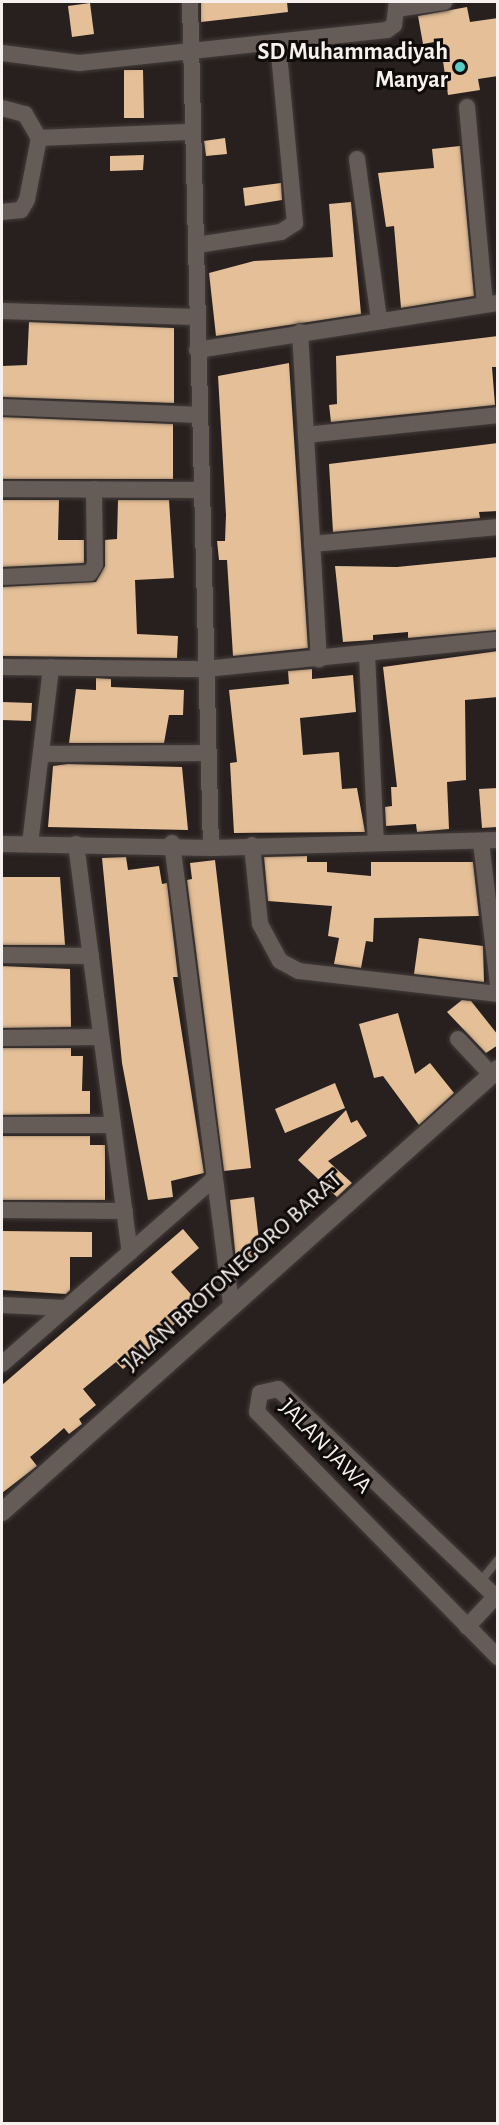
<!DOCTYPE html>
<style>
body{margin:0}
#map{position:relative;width:499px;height:2125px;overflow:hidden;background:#28201e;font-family:"Alegreya Sans",sans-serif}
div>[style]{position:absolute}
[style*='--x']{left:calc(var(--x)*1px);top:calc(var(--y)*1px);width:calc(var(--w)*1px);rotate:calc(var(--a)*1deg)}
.building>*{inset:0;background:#e4bf97}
.roads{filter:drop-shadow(0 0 2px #433d3b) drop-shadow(0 0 2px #433d3b)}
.service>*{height:8px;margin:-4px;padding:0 4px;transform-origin:4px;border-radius:4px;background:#655c58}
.minor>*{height:16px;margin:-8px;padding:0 8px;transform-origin:8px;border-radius:8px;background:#655c58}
.secondary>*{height:18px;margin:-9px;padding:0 9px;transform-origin:9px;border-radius:9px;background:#655c58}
.dots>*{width:16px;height:16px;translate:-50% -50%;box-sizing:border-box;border:3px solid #0f0b0a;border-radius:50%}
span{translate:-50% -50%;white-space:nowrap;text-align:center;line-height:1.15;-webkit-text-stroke:6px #0f0b0a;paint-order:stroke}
.poi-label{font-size:24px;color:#f6f0ee;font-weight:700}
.right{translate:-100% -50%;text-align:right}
.street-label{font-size:24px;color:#f6f0ee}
.frame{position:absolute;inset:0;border:3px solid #f6f0ee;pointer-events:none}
</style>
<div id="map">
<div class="building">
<div style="clip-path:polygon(217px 2px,287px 2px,288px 12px,201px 22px,201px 3px)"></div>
<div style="clip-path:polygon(90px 3px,94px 34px,72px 37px,68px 6px)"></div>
<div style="clip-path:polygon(467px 7px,470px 22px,498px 18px,498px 76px,478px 79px,480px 90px,448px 95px,440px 41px,423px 44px,418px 16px)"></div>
<div style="clip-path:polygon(124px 70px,143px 70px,144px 118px,124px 118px)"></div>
<div style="clip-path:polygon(225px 138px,227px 154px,206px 156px,204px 141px)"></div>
<div style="clip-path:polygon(460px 146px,474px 296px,401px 308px,394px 226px,386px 227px,378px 173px,434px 168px,432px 149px)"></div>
<div style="clip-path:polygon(144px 155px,143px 170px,110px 171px,110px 156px)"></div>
<div style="clip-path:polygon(281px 183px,282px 200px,245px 206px,243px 188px)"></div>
<div style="clip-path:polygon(351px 202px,361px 314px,216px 336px,209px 273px,254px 261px,333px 257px,329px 204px)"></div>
<div style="clip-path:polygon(29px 322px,174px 328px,174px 403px,2px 397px,2px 366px,27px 365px)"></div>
<div style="clip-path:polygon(498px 336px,498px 367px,492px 367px,495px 405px,331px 422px,329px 405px,337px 404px,336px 356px)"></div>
<div style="clip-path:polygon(289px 363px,308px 648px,233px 656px,227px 560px,219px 560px,217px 541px,225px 541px,226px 515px,218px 376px)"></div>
<div style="clip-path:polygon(2px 417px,173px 424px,173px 479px,2px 479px)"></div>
<div style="clip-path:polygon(498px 443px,498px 511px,479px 512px,480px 518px,333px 532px,329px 464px)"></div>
<div style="clip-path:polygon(2px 500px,59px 500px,58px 540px,84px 540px,84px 563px,2px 567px)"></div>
<div style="clip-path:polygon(118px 500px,169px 500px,174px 578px,135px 580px,137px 634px,178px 636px,177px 658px,2px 656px,2px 587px,96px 582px,105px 566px,105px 540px,117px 539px)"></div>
<div style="clip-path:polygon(498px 557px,498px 630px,408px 638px,408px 632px,373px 635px,373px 640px,343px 642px,335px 566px,397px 567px)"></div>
<div style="clip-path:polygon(498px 651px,498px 697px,465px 700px,466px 780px,447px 782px,449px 829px,417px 832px,416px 824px,386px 826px,385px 807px,392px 806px,391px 787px,397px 787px,383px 667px)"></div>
<div style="clip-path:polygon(312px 669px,312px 679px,353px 675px,356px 712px,300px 718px,303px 755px,339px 752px,342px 789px,357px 788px,365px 832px,234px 833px,230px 763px,237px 762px,229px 690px,289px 684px,288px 671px)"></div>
<div style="clip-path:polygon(96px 678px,111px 679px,111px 687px,184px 690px,183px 715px,169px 715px,164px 743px,69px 743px,76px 689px,96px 690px)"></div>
<div style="clip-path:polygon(2px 702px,32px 703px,31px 721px,2px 720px)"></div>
<div style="clip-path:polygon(68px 764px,182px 767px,188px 830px,48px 827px,53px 766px)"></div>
<div style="clip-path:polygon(498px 788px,498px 827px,482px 828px,479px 789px)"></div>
<div style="clip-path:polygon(307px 856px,307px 862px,327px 862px,327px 872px,371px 876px,371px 862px,473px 862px,479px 916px,374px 918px,373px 942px,366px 941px,361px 968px,334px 964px,339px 938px,328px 936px,332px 906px,268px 901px,264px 857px)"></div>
<div style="clip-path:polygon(126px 857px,128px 870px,159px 866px,162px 884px,167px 883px,178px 977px,173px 977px,204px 1173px,171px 1181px,173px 1197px,148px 1200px,122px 1063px,102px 858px)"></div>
<div style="clip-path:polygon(215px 860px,251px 1168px,224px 1171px,187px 880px,192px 879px,190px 863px)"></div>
<div style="clip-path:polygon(2px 877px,60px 877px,65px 945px,2px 945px)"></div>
<div style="clip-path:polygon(419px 938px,483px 946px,484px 982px,414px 974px)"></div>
<div style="clip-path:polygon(2px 966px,70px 969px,71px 1027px,2px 1028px)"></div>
<div style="clip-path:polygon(462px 1000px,471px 1001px,498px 1035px,498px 1045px,486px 1053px,447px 1012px)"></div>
<div style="clip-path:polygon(398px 1013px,415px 1074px,430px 1063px,454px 1093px,419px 1125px,383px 1076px,374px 1078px,359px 1024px)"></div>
<div style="clip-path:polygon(2px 1048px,71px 1048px,71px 1056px,83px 1056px,82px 1091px,90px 1091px,90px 1114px,2px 1115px)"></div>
<div style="clip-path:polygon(335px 1083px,345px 1108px,285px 1133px,275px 1109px)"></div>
<div style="clip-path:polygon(346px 1110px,351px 1123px,357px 1120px,367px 1136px,328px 1161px,352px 1183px,337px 1197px,298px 1160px)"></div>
<div style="clip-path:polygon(2px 1136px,90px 1136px,90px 1145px,105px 1145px,105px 1200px,2px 1200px)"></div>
<div style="clip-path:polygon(254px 1197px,261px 1258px,236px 1261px,230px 1200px)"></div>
<div style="clip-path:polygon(183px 1229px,199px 1248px,171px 1272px,198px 1302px,151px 1346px,155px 1351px,142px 1364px,136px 1358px,123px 1369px,116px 1362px,83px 1389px,96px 1405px,79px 1419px,82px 1424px,69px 1434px,64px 1428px,47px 1443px,30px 1457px,37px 1466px,2px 1493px,2px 1385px)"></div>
<div style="clip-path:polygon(2px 1231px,92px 1232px,92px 1257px,70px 1257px,70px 1290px,66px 1294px,2px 1290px)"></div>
</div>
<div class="roads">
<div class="service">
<div style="--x:480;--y:1582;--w:28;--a:-51"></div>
</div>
<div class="minor">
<div style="--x:190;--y:2;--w:846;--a:88.58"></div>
<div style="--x:397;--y:9;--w:48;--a:-8.5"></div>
<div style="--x:2;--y:53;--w:78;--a:7.4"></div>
<div style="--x:79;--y:63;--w:310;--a:-6.1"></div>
<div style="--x:387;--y:30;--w:9;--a:-36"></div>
<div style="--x:394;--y:25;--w:23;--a:-83"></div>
<div style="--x:467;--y:107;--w:197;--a:84.8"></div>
<div style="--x:2;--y:108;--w:24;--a:15"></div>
<div style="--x:25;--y:114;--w:28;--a:60"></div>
<div style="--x:39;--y:138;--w:63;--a:101"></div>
<div style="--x:27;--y:200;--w:12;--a:121"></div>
<div style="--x:21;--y:210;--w:19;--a:174"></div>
<div style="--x:39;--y:138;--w:152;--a:-2.3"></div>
<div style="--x:357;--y:159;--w:162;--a:82.2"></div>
<div style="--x:197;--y:245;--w:85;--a:-8.8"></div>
<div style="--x:281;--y:232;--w:17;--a:-33"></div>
<div style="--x:295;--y:223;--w:180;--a:-95.4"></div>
<div style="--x:2;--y:311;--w:194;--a:1.8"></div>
<div style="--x:300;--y:332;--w:328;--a:86.7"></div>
<div style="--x:197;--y:350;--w:305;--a:-8.9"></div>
<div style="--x:2;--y:407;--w:197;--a:2.3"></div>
<div style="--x:306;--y:435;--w:193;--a:-5.9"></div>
<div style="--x:2;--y:489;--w:199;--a:0.3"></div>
<div style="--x:312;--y:544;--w:187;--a:-5.2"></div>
<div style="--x:2;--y:577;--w:88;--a:-2.6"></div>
<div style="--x:90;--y:573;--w:9;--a:-58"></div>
<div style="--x:95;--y:565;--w:76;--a:-90.8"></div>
<div style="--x:367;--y:655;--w:188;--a:87.3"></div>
<div style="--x:2;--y:667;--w:203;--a:0.6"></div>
<div style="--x:205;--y:669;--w:294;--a:-5.7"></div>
<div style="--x:41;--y:754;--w:164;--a:-0.3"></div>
<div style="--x:481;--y:842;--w:144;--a:83.2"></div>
<div style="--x:172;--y:843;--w:466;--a:82.7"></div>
<div style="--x:2;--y:844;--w:209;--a:1.1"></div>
<div style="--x:211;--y:848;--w:287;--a:-1.6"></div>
<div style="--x:30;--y:844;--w:178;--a:-83.2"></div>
<div style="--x:76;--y:844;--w:412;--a:82.5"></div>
<div style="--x:252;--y:845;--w:79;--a:84.2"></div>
<div style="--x:260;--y:924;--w:42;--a:61.6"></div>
<div style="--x:280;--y:961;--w:21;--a:28"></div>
<div style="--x:299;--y:971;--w:200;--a:6.6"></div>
<div style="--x:2;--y:955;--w:89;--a:0.6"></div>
<div style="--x:2;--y:1038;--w:99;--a:-0.6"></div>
<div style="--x:458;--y:1039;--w:48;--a:46.7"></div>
<div style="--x:2;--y:1125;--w:111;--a:0"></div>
<div style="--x:2;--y:1210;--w:123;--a:0.5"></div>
<div style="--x:2;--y:1305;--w:64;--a:2.7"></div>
<div style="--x:2;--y:1364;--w:281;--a:-41.2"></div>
<div style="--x:498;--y:1599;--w:304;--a:-136.3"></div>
<div style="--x:278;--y:1389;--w:18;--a:167"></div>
<div style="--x:260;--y:1393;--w:19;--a:99"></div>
<div style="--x:257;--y:1412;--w:344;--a:45.5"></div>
<div style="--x:467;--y:1627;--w:41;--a:-47"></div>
</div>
<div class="secondary">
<div style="--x:2;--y:1512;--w:665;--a:-41.77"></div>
</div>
</div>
<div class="dots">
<div style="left:460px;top:67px;background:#56cec3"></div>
</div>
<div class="poi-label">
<span class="right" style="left:448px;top:67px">SD Muhammadiyah<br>Manyar</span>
</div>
<div class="street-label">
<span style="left:233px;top:1272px;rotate:-42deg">JALAN BROTONEGORO BARAT</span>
<span style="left:325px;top:1447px;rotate:46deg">JALAN JAWA</span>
</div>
<div class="frame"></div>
</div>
